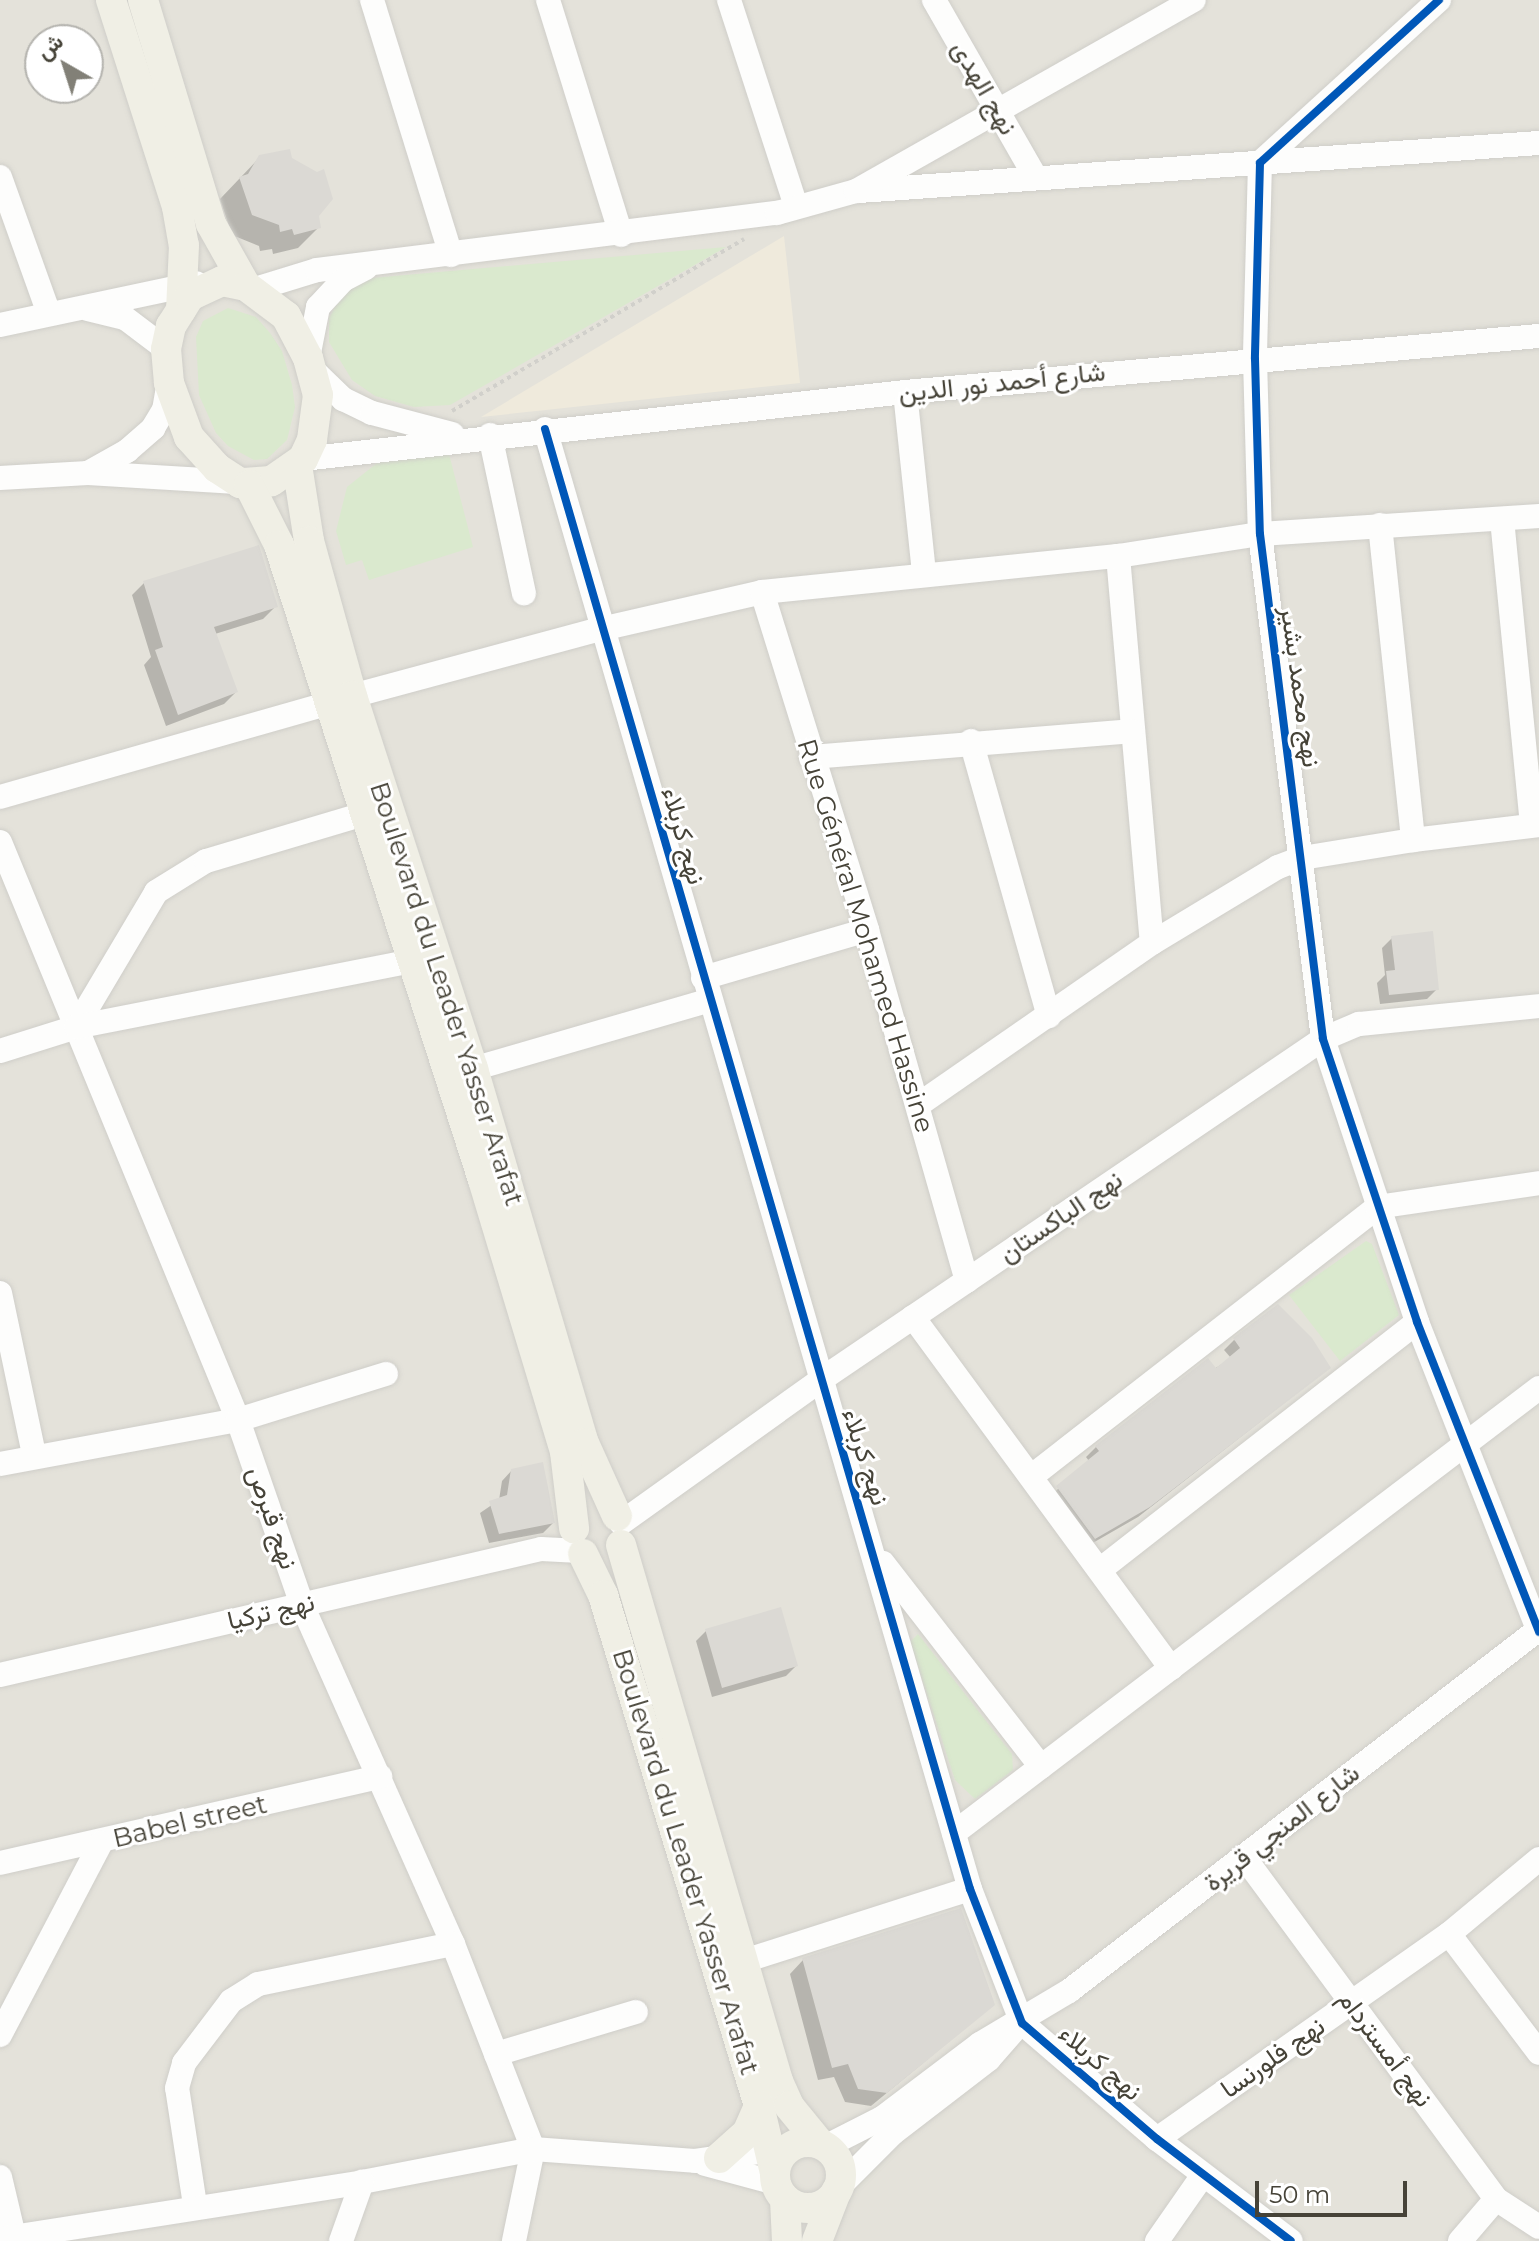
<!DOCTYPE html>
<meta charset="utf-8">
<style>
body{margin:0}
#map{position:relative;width:1539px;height:2241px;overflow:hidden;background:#f1f0eb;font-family:Montserrat,Vazirmatn,sans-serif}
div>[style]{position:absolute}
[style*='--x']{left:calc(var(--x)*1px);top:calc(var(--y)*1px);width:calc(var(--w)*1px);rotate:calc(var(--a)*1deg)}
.residential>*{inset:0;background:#e4e2da}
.commercial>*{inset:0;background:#efeadc}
.green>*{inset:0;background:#dae9ce}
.shadow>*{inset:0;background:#0003}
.building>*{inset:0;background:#dbd9d4}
.path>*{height:4px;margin-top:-2px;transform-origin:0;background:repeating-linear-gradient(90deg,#d1d0cb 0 4px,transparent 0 8px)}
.roads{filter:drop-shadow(0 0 2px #cfcec9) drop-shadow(0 0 2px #cfcec9)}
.minor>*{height:24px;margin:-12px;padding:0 12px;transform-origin:12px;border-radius:12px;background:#fdfdfc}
.major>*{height:30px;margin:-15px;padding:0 15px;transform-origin:15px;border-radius:15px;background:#f0efe5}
.major>.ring{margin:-15px;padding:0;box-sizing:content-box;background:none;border:30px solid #f0efe5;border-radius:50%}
.cycleway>*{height:8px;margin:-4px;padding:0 4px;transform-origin:4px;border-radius:4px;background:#0057b8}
span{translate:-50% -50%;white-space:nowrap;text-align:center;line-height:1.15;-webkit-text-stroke:6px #fff;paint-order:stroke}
.street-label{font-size:26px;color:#464338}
.north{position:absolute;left:24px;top:24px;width:80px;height:80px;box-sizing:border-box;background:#fff;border:2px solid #b5b4af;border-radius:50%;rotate:321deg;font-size:22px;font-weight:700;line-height:32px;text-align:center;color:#464338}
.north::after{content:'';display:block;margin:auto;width:28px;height:36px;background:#828077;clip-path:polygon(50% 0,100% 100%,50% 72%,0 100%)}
.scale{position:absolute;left:1255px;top:2181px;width:152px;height:36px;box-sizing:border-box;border:4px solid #464338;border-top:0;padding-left:10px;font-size:24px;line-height:28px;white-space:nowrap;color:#464338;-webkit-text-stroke:6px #fff;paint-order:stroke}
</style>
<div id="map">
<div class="residential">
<div style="clip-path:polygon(evenodd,0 0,1539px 0,1539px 2241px,0 2241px,0 0,40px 40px,88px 40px,88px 88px,40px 88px,40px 40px)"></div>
</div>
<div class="commercial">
<div style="clip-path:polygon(784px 236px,800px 383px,481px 417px)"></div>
</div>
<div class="green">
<div style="clip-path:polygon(726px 247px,450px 405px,414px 407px,375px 396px,352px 380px,329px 342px,329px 318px,337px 303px,352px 286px,371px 278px)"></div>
<div style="clip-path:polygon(228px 308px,256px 317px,270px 333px,282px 351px,292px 385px,295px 407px,287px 440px,267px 459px,254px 460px,228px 446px,216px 433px,199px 395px,196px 337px,203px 321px)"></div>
<div style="clip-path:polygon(449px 454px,473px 547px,369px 580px,362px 560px,346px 565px,336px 531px,347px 487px,382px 459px)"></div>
<div style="clip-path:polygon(1366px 1241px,1372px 1244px,1399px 1315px,1340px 1361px,1289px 1295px)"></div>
<div style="clip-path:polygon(918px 1634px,1012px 1754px,1013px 1770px,975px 1799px,955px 1780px,910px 1642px)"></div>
</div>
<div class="shadow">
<div style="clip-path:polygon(260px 157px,317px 215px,319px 227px,298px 248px,273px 254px,272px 249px,260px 251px,259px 246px,232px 235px,220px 199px)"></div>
<div style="clip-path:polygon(144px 583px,276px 606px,263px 619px,215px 634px,236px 692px,224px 704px,166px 726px,144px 665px,151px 657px,132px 595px)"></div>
<div style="clip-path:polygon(1392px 938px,1437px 989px,1427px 999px,1380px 1004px,1377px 983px,1385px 975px,1382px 948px)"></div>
<div style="clip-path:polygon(1234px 1340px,1329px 1368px,1138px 1517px,1084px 1548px,1048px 1498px,1089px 1461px,1086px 1457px,1096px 1447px,1231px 1358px,1224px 1350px)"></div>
<div style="clip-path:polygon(512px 1470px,553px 1523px,543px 1533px,489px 1543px,480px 1513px,499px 1500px,502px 1481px)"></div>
<div style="clip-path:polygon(706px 1631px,796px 1666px,786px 1676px,712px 1697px,696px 1641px)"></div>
<div style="clip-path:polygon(803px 1960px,993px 2005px,871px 2106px,845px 2102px,834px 2077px,818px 2080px,790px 1974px)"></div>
</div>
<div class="building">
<div style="clip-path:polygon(290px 149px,292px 158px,317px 172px,324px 169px,333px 199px,319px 216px,321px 228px,294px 235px,292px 229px,280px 232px,279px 225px,252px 215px,239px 177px,248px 174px,259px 155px)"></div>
<div style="clip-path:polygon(259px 545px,278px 607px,214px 627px,238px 692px,178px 715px,155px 650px,163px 647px,143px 581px)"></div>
<div style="clip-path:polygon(1433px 931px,1439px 990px,1389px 995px,1386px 971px,1395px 970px,1391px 936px)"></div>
<div style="clip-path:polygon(1278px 1304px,1312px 1338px,1331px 1368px,1150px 1507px,1095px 1539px,1056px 1486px,1099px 1451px,1095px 1446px,1208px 1358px,1216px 1368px,1240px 1348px,1233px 1338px)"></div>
<div style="clip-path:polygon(543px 1462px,555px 1523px,499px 1534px,489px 1501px,507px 1495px,511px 1469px)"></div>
<div style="clip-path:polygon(781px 1607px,798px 1666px,722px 1688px,705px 1629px)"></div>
<div style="clip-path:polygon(961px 1908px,995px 2005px,887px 2093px,858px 2089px,848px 2064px,832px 2068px,802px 1958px)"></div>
</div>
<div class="path">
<div style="--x:452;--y:411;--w:339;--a:-30.5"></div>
</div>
<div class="roads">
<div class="minor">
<div style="--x:372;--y:0;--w:267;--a:72.8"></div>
<div style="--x:548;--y:0;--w:246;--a:72.7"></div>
<div style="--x:729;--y:0;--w:217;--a:72"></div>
<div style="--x:934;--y:0;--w:203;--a:60.2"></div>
<div style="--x:1439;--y:0;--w:242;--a:137.7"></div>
<div style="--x:1260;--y:163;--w:196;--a:91.5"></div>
<div style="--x:1255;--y:359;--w:175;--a:88.4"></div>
<div style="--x:1260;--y:534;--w:509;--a:82.89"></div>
<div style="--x:1323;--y:1039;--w:298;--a:71.6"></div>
<div style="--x:1417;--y:1322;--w:333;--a:68.5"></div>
<div style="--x:0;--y:177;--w:145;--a:70.3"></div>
<div style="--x:859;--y:191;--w:682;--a:-4.04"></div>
<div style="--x:252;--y:290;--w:68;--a:-17.1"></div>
<div style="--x:317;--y:270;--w:464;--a:-7.1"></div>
<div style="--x:777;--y:213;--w:82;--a:-15.6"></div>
<div style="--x:856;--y:191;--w:388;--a:-29.5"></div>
<div style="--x:88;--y:309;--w:38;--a:14"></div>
<div style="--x:125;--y:318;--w:51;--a:37.1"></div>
<div style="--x:0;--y:325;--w:201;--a:-12"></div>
<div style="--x:308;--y:358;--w:52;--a:-78.9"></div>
<div style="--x:318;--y:307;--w:37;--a:-47"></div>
<div style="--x:343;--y:280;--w:26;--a:-28"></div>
<div style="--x:311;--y:368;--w:45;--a:44.1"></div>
<div style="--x:343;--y:399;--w:32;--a:26"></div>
<div style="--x:372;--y:413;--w:83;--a:14.7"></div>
<div style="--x:905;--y:392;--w:183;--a:84"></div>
<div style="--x:545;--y:429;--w:1521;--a:73.77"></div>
<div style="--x:970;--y:1889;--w:144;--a:68.8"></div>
<div style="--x:1022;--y:2023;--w:178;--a:40.7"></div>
<div style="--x:1157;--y:2139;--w:168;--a:37.3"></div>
<div style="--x:490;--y:435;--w:162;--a:77.9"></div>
<div style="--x:303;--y:459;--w:606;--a:-6.35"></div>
<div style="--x:905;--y:392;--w:636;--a:-5.05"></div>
<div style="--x:88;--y:473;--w:45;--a:-29.4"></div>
<div style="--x:127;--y:451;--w:35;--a:-41"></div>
<div style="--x:153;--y:428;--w:21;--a:-59"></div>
<div style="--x:164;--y:410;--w:27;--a:-80"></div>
<div style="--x:0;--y:478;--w:88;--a:-3.3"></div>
<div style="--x:88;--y:473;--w:149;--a:3.5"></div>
<div style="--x:1502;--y:519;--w:307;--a:84.4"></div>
<div style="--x:1380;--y:525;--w:317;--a:84"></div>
<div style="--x:1118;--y:556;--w:388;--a:85"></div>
<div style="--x:762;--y:592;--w:354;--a:72.7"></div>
<div style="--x:867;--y:930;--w:365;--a:74.1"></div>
<div style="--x:352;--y:696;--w:258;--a:-15.1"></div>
<div style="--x:601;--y:629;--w:165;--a:-12.9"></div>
<div style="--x:762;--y:592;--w:358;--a:-5.8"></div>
<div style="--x:1118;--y:556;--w:144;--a:-8.8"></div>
<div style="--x:1260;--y:534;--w:280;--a:-3.7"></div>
<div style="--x:971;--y:741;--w:286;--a:74.2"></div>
<div style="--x:811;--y:757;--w:321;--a:-4.6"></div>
<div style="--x:0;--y:797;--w:342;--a:-15.9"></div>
<div style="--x:0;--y:842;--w:625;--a:67.62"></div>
<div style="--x:238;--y:1420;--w:196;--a:70.9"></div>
<div style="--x:302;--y:1605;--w:371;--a:66"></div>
<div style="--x:453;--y:1944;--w:220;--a:68.7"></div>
<div style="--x:533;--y:2149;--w:94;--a:101.7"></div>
<div style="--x:703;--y:978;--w:171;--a:-16.3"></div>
<div style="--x:76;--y:1027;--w:157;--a:-59.3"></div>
<div style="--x:156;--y:892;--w:59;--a:-31.8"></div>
<div style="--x:206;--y:861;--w:165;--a:-16.6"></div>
<div style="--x:0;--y:1051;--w:80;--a:-17.5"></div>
<div style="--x:76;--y:1027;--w:341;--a:-11.1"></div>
<div style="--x:473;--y:1069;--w:247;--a:-16.2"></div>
<div style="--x:918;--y:1105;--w:285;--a:-34.7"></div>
<div style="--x:1152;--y:943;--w:147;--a:-31.1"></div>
<div style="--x:1278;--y:867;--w:26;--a:-21"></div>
<div style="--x:1302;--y:858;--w:112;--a:-9.2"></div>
<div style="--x:1413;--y:840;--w:127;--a:-6.8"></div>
<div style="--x:0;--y:1293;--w:166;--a:78.1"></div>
<div style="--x:913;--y:1317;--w:436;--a:53.7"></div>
<div style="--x:0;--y:1464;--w:242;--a:-10.5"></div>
<div style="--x:238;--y:1420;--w:155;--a:-17.3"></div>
<div style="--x:1032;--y:1476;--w:437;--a:-37.9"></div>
<div style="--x:1377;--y:1207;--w:164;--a:-8.4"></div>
<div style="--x:621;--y:1523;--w:244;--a:-35.6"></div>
<div style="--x:819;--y:1381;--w:609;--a:-34.16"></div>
<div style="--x:1323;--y:1039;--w:39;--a:-23"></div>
<div style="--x:1359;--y:1024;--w:181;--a:-5.7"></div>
<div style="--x:883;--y:1563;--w:258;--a:52.2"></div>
<div style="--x:1101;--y:1569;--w:401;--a:-38"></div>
<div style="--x:0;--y:1675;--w:555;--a:-13.11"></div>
<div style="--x:541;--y:1549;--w:39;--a:3"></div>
<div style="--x:954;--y:1833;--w:735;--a:-37.26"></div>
<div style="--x:1244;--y:1857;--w:425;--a:53.6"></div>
<div style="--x:1496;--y:2199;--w:51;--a:33.1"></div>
<div style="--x:0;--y:1863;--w:390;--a:-12.8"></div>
<div style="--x:1449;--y:1934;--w:149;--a:52.9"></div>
<div style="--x:744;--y:1961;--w:237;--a:-17.7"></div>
<div style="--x:0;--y:2035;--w:217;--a:-62.3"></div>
<div style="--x:496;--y:2054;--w:146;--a:-16.7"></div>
<div style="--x:1157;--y:2139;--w:357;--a:-35.1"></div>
<div style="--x:1449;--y:1934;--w:117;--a:-39.8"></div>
<div style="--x:825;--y:2147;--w:64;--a:-27"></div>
<div style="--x:882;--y:2118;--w:123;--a:-37.1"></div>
<div style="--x:980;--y:2044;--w:104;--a:-30.8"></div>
<div style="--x:1069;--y:1991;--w:593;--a:-37.6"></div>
<div style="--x:705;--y:2164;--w:73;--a:15"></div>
<div style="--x:0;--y:2177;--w:61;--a:76.7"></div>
<div style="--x:838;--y:2188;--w:78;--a:-45"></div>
<div style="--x:893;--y:2133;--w:121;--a:-37.6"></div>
<div style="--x:989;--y:2059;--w:35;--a:-49"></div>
<div style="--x:195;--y:2205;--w:118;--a:-98.7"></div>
<div style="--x:177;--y:2088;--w:26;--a:-74"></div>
<div style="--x:184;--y:2063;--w:78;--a:-52.8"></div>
<div style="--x:231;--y:2001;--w:32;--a:-32"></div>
<div style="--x:258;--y:1984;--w:199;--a:-11.6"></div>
<div style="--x:0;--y:2239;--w:366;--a:-8.9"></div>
<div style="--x:362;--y:2182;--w:174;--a:-10.9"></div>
<div style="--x:533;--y:2149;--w:162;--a:4.2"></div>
<div style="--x:695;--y:2161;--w:94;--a:-8"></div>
<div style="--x:341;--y:2241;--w:63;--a:-70.4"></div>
<div style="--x:1157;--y:2241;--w:80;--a:-55.1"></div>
<div style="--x:1460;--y:2241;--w:55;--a:-49.4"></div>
</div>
<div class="major">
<div style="--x:111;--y:0;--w:217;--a:72.3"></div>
<div style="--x:177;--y:207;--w:39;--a:80"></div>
<div style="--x:184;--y:245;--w:65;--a:92.6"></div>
<div style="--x:143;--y:0;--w:234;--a:73.1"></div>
<div style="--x:211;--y:224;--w:71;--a:60.6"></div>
<div style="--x:222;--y:281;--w:25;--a:12"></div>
<div style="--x:246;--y:286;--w:50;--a:36.9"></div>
<div style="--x:286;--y:316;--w:47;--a:62.4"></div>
<div style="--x:308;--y:358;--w:38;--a:75"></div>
<div style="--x:318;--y:395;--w:45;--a:97.6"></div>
<div style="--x:312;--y:440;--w:21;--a:115"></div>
<div style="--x:303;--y:459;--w:39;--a:145"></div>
<div style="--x:271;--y:481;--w:31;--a:176"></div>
<div style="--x:240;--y:483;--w:27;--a:-147"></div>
<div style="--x:217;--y:468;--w:42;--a:-132.1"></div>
<div style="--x:189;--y:437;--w:58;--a:-110.3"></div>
<div style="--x:169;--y:383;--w:34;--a:-95"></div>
<div style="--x:166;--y:349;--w:24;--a:-78"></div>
<div style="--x:171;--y:326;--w:36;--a:-58"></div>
<div style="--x:190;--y:296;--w:35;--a:-25"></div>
<div style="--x:297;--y:465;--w:77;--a:81"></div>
<div style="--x:309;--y:541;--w:161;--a:74.5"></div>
<div style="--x:352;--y:696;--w:392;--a:72"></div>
<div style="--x:473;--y:1069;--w:390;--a:73.5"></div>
<div style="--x:584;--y:1443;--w:80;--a:65.7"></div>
<div style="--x:249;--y:485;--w:67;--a:63.4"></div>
<div style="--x:279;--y:545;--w:667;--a:72.19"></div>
<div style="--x:483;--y:1180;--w:284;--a:73.2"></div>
<div style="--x:565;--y:1452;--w:77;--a:83.2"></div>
<div style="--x:621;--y:1545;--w:559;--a:73.67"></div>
<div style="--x:778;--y:2081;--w:27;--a:66"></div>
<div style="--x:789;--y:2106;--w:49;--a:50.8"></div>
<div style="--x:583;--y:1554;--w:46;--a:64"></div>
<div style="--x:603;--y:1595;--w:534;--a:73.02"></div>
<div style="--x:759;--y:2106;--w:69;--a:76.6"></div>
<div class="ring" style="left:775px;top:2142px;width:36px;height:36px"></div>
<div style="--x:719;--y:2158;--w:38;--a:-42"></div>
<div style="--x:747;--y:2133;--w:30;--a:-66"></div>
<div style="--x:785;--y:2199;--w:42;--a:87.3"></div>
<div style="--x:817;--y:2241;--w:53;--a:-68.8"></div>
</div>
</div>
<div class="cycleway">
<div style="--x:1439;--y:0;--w:242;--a:137.7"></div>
<div style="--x:1260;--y:163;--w:196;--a:91.5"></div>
<div style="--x:1255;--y:359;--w:175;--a:88.4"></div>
<div style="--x:1260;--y:534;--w:509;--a:82.89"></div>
<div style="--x:1323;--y:1039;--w:298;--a:71.6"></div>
<div style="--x:1417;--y:1322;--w:333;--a:68.5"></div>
<div style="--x:545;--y:429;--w:1521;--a:73.77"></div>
<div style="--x:970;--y:1889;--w:144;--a:68.8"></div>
<div style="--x:1022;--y:2023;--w:178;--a:40.7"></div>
<div style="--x:1157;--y:2139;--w:168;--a:37.3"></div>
</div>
<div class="street-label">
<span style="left:984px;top:88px;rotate:60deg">نهج الهدى</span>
<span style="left:1002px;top:383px;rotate:-6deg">شارع أحمد نور الدين</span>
<span style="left:1300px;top:687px;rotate:82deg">نهج محمد بشير</span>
<span style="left:683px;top:836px;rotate:74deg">نهج كربلاء</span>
<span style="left:865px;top:936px;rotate:73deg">Rue Général Mohamed Hassine</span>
<span style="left:446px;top:994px;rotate:72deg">Boulevard du Leader Yasser Arafat</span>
<span style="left:1061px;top:1217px;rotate:-34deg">نهج الباكستان</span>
<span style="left:865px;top:1457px;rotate:72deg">نهج كربلاء</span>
<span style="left:272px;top:1518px;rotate:71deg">نهج قبرص</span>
<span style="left:271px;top:1612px;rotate:-13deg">نهج تركيا</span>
<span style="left:190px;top:1822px;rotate:-13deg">Babel street</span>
<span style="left:1282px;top:1828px;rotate:-38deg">شارع المنجي قريرة</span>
<span style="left:685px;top:1862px;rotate:73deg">Boulevard du Leader Yasser Arafat</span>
<span style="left:1385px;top:2049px;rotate:53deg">نهج أمستردام</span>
<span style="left:1273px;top:2058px;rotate:-35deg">نهج فلورنسا</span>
<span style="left:1100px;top:2063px;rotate:41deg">نهج كربلاء</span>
</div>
<div class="north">ش</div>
<div class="scale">50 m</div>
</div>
